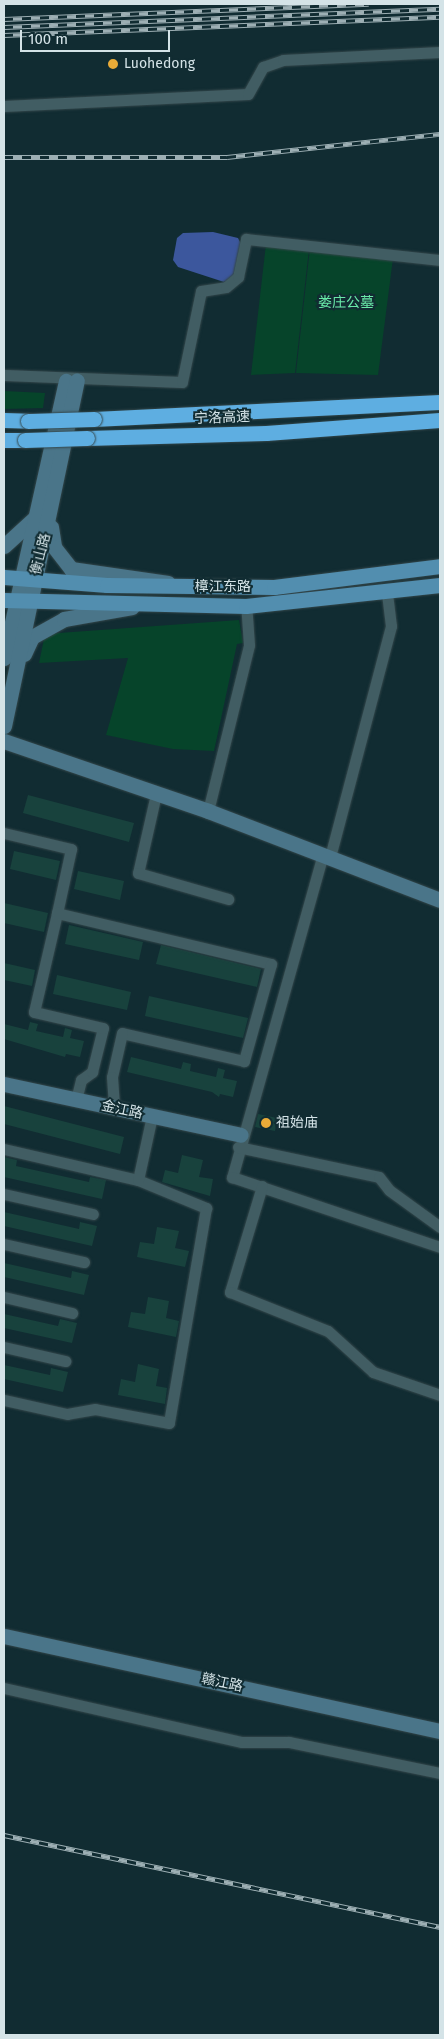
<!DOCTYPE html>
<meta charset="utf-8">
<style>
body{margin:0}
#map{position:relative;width:444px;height:2039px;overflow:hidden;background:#112c32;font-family:"Fira Sans","Noto Sans SC",sans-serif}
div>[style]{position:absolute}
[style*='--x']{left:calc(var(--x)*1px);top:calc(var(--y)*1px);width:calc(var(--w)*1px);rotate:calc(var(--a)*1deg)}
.green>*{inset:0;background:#06442a}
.water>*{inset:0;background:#3c579d}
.building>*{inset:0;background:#18423d}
.roads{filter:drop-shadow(0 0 1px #33464a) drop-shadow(0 0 1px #33464a)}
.street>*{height:11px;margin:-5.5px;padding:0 5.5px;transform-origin:5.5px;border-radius:5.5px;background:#415d63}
.secondary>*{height:15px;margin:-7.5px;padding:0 7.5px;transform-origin:7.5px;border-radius:7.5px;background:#4a7589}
.primary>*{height:15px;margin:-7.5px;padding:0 7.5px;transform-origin:7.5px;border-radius:7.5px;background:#528eaf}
.highway>*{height:15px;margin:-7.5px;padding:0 7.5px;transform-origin:7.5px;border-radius:7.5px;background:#5eaee1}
.rail>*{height:5px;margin-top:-2.5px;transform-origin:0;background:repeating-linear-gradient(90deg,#112c32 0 9px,#9dafb4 0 18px);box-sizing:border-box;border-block:1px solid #9dafb4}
.bridges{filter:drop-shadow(0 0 1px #33464a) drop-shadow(0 0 1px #33464a)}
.highway-bridge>*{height:15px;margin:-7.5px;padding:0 7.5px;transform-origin:7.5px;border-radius:7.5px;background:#5eaee1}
.dots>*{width:14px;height:14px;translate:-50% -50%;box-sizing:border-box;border:2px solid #112c32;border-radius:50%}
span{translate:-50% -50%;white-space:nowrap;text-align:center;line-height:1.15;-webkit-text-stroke:4px #112c32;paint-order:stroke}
.poi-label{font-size:14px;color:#d4e3e7}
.left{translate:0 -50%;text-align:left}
.park-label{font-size:14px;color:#69e9a8}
.street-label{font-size:14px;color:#d4e3e7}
.frame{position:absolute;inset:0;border:5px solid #d4e3e7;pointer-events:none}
.scale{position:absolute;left:20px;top:30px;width:150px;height:22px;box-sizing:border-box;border:2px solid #d4e3e7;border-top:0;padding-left:6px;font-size:15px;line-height:18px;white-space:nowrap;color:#d4e3e7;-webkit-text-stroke:4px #112c32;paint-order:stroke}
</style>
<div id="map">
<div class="green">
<div style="clip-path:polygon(266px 244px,309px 249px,295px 373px,251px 375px)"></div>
<div style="clip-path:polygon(310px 248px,393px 258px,378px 375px,296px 373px)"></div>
<div style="clip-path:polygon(4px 391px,45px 393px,43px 408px,4px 409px)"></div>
<div style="clip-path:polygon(239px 620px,243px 643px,237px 644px,214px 751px,173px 749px,106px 735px,128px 658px,39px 663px,45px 634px)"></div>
</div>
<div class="water">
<div style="clip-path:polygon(213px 232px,238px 238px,241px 244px,233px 277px,224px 282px,178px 267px,173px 260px,177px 238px,183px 233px)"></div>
</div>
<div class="building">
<div style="clip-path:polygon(28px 795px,134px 823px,129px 842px,23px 813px)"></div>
<div style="clip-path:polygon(14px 851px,60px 861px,56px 880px,10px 869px)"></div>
<div style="clip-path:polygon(78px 871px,124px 881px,120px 900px,74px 889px)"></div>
<div style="clip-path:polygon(4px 903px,48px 913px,44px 932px,4px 923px)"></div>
<div style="clip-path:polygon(69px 925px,143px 942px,139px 960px,65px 944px)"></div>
<div style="clip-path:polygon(161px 945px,261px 969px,257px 987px,156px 964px)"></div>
<div style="clip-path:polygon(4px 963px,35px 970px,32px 986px,4px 980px)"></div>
<div style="clip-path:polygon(57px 975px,131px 992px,127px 1010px,53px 994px)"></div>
<div style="clip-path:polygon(149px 996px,248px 1018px,243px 1038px,145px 1016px)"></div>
<div style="clip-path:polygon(30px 1022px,38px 1024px,36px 1031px,63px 1037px,65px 1028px,72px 1030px,70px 1038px,84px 1041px,80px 1057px,66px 1054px,65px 1057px,4px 1039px,4px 1024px,28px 1030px)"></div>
<div style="clip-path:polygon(131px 1057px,181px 1069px,183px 1062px,191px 1064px,190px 1071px,216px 1077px,218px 1068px,225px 1070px,223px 1078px,237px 1081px,233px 1097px,220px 1094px,219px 1097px,212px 1092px,127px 1072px)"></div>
<div style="clip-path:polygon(4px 1106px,124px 1137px,120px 1154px,4px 1124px)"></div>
<div style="clip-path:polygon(258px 1114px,277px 1118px,275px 1131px,255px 1127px)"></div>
<div style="clip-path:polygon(182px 1155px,203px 1160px,199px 1177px,213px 1179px,210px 1196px,162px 1182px,165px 1170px,178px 1173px)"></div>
<div style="clip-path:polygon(4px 1157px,17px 1160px,16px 1166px,89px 1182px,90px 1177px,106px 1180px,102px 1199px,4px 1177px)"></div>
<div style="clip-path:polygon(4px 1212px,79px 1229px,80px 1222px,97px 1226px,92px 1246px,4px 1226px)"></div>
<div style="clip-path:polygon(157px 1227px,179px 1231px,175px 1248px,189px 1251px,185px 1267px,137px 1257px,140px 1242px,154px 1244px)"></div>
<div style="clip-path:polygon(4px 1263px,71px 1278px,72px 1271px,89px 1275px,84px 1295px,4px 1277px)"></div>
<div style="clip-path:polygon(148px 1297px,169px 1301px,166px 1318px,179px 1321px,176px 1337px,128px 1327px,131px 1312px,145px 1314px)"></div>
<div style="clip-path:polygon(4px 1314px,58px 1326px,60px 1319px,77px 1323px,72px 1343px,4px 1328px)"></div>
<div style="clip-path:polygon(138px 1364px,159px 1369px,156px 1386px,167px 1388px,165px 1404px,118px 1395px,121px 1379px,135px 1382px)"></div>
<div style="clip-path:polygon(4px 1365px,50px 1375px,51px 1368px,68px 1372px,63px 1392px,4px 1379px)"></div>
</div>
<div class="roads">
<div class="street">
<div style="--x:4;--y:106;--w:244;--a:-2.8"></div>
<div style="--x:248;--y:94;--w:31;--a:-61"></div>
<div style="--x:263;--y:67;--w:21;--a:-19"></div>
<div style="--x:283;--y:60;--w:157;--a:-2.9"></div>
<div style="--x:4;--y:375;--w:178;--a:2.3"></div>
<div style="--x:182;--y:382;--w:93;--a:-78.2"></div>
<div style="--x:201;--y:291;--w:25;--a:-9"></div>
<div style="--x:226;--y:287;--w:16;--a:-40"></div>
<div style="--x:238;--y:277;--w:39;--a:-78"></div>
<div style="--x:246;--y:239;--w:195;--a:6.2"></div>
<div style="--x:156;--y:794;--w:81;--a:102.8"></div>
<div style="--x:138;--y:873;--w:94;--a:16.1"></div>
<div style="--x:208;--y:811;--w:171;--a:-76.1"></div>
<div style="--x:249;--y:645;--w:39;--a:-94"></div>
<div style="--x:4;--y:833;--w:69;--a:13.4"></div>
<div style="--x:71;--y:849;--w:66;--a:102.3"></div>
<div style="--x:323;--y:854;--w:336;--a:105.7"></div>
<div style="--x:232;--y:1177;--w:219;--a:18.6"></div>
<div style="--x:330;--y:857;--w:239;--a:-75.2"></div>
<div style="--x:391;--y:626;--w:33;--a:-97"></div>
<div style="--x:76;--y:1100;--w:21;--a:-76"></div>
<div style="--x:81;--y:1080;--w:14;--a:-36"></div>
<div style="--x:92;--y:1072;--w:45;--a:-76"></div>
<div style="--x:103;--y:1028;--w:71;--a:-166.9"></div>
<div style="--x:34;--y:1012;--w:102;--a:-76.9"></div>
<div style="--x:57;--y:913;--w:220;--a:13.4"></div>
<div style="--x:271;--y:964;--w:101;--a:105.6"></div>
<div style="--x:244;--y:1061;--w:125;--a:-167.1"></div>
<div style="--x:122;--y:1033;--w:45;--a:102.8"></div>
<div style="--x:112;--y:1077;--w:31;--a:86"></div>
<div style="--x:238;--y:1147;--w:144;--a:12"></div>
<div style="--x:379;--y:1177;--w:16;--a:52"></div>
<div style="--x:389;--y:1190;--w:63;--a:36"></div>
<div style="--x:4;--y:1149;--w:138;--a:13"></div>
<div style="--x:138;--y:1180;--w:74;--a:22.4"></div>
<div style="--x:206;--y:1208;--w:218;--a:99.8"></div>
<div style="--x:169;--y:1423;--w:75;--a:-169.3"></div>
<div style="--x:95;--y:1409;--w:28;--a:170"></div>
<div style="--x:67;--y:1414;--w:65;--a:-167.5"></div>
<div style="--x:138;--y:1180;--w:66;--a:-77.7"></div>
<div style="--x:262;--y:1186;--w:111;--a:106.8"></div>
<div style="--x:230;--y:1292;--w:105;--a:21.7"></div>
<div style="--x:328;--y:1331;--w:61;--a:42.3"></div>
<div style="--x:373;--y:1372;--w:71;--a:18.9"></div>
<div style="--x:4;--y:1194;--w:91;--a:12.7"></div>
<div style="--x:4;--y:1244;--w:82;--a:12.7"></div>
<div style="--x:4;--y:1297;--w:70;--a:13.2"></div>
<div style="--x:4;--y:1347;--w:63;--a:12.9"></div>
<div style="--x:4;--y:1688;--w:244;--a:12.8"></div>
<div style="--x:242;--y:1742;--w:47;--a:0"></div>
<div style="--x:289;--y:1742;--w:154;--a:11.6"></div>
</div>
<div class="secondary">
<div style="--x:51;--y:527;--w:20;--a:81"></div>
<div style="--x:54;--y:547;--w:28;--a:52"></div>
<div style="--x:71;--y:569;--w:98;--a:8.2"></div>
<div style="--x:4;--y:546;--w:47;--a:-42.4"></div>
<div style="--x:24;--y:654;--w:19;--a:-65"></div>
<div style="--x:32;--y:637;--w:37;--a:-29"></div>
<div style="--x:64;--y:619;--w:69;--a:-10"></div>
<div style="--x:4;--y:658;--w:284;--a:-77.4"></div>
<div style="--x:4;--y:726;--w:353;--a:-78.1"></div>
<div style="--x:4;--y:741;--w:216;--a:18.9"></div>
<div style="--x:208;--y:811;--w:248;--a:21"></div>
<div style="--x:4;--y:1084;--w:242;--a:12.1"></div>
<div style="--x:4;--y:1636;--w:446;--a:12.3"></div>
</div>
<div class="primary">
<div style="--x:4;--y:577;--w:103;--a:4.4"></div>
<div style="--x:107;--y:585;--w:167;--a:0.7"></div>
<div style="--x:274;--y:587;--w:167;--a:-7.2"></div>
<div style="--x:4;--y:600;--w:242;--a:1.4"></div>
<div style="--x:246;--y:606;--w:195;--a:-6.2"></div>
</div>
<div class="highway">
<div style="--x:94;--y:419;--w:346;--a:-2.8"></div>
<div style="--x:4;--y:420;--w:24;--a:2"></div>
<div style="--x:87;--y:438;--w:179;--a:-1.6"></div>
<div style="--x:266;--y:433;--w:174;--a:-4.3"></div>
<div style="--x:4;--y:440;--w:21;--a:0"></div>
</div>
</div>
<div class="rail">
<div style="--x:4;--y:19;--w:365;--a:-2.4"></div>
<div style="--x:4;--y:27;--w:436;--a:-2.4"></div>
<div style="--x:4;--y:35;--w:436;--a:-2.4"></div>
<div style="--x:4;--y:157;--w:223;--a:0"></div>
<div style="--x:227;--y:157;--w:214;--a:-6.2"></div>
<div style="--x:4;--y:1835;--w:446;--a:11.9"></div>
</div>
<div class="bridges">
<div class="highway-bridge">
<div style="--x:28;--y:421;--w:66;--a:-1.7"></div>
<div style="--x:25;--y:440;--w:62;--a:-1.8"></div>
</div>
</div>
<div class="dots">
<div style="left:113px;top:64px;background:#e9ab38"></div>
<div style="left:266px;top:1123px;background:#e9ab38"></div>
</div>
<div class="poi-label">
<span class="left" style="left:124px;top:64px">Luohedong</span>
<span class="left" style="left:276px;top:1123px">祖始庙</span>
</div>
<div class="park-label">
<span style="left:346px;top:303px">娄庄公墓</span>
</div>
<div class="street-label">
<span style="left:222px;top:418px;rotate:-2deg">宁洛高速</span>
<span style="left:41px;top:554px;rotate:-76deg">衡山路</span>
<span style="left:223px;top:587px">樟江东路</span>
<span style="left:122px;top:1110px;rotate:12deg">金江路</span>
<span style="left:222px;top:1683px;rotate:12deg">赣江路</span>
</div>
<div class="frame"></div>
<div class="scale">100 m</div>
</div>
